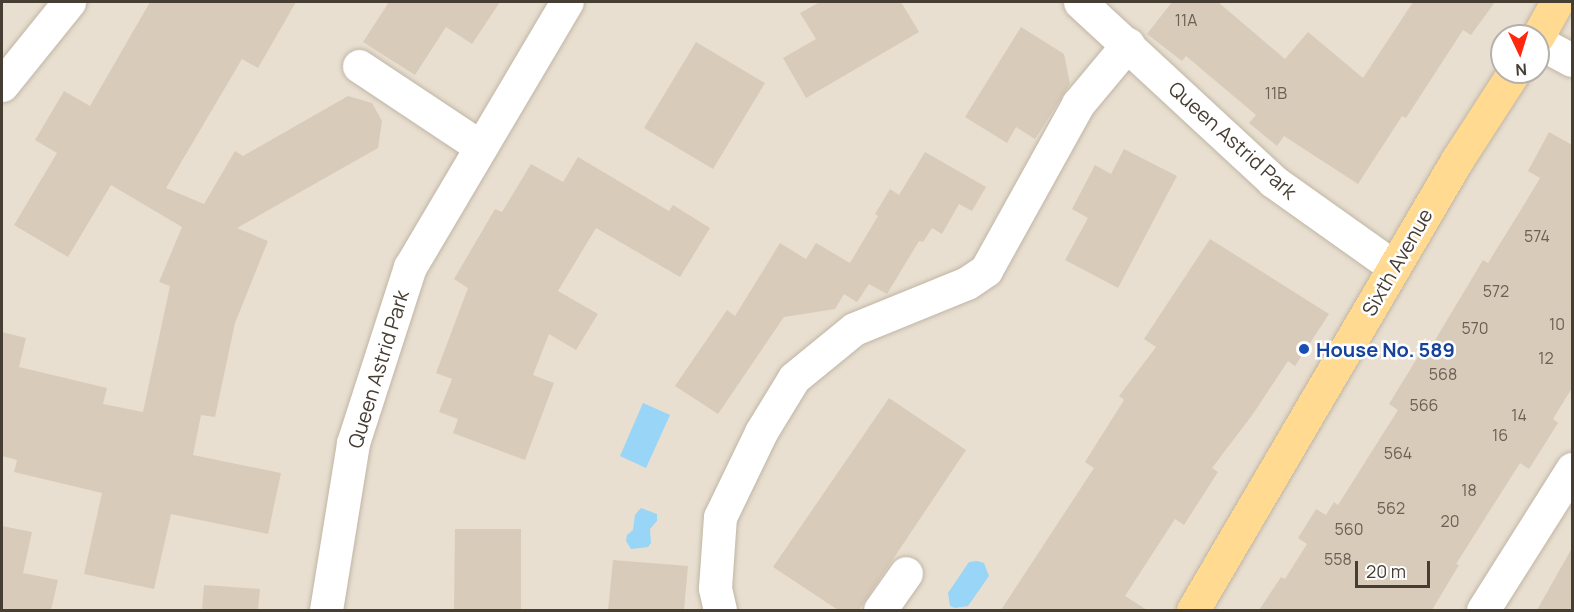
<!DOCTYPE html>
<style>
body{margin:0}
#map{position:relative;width:1574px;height:612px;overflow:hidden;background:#f3eee3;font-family:Manrope,sans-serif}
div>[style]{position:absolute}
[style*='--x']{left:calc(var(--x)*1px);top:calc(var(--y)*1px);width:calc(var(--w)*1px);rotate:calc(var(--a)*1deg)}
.residential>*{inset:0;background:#e8dfd0}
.water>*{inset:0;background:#98d5f7}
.building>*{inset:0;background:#d9cbba}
.roads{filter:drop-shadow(0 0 2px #c0b5a5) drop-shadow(0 0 2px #c0b5a5)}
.minor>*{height:33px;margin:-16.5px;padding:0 16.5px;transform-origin:16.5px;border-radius:16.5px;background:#fff}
.major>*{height:33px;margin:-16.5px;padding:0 16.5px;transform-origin:16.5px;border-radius:16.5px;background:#ffda90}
.dots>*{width:16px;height:16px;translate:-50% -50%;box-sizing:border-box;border:3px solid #fff;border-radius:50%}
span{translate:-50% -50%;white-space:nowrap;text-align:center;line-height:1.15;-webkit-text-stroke:5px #fff;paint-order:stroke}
.number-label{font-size:16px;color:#6b6055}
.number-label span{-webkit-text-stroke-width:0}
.street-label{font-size:20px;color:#463d33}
.transit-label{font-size:20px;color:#164399;font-weight:700}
.left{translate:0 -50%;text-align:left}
.frame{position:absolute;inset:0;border:3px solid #463d33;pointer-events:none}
.north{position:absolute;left:1490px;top:24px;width:60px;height:60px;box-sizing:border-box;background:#fff;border:2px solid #b5b1ad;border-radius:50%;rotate:176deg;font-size:16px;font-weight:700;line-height:24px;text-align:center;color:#463d33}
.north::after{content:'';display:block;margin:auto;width:21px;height:27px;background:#ff270e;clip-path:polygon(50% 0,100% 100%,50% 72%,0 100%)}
.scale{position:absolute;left:1355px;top:561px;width:75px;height:27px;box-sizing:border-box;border:3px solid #463d33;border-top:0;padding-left:8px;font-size:18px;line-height:21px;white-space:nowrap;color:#463d33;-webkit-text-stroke:4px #fff;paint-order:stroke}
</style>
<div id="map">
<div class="residential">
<div style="clip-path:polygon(evenodd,2px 2px,1572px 2px,1572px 610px,2px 610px,2px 2px,1502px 36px,1538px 36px,1538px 72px,1502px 72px,1502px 36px)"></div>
</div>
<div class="water">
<div style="clip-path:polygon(643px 403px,670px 415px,646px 468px,620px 456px)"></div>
<div style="clip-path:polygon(641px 508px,657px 514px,657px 521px,650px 529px,651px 543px,648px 547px,631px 549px,626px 541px,627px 535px,633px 530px,635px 515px)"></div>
<div style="clip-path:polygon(977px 561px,984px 563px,989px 576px,968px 606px,955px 608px,950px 606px,948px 593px,969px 562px)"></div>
</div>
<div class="building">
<div style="clip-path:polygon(150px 2px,296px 2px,258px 68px,242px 59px,166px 188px,204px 204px,235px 151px,243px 156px,348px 96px,372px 103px,382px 121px,378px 148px,237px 228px,268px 241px,235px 323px,215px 417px,201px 415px,193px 455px,281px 473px,268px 534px,171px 514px,154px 589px,84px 574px,102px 493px,14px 472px,17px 460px,2px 456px,2px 332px,26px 338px,19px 367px,107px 388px,103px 404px,143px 412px,170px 286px,159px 282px,182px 227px,111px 185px,68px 257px,14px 225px,57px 153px,35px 140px,64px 91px,90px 106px)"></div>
<div style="clip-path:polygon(389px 2px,500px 2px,472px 44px,446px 27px,415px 75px,363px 42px)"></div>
<div style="clip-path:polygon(820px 2px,901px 2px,919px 32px,806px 98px,783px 58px,816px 39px,800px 13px)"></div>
<div style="clip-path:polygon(1172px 2px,1218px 2px,1285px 59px,1308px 32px,1363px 78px,1413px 2px,1495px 2px,1471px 35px,1463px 30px,1406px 118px,1402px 116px,1358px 184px,1284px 136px,1277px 146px,1249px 123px,1256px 115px,1186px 56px,1182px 61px,1147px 34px)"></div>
<div style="clip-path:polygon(1021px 27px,1064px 54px,1070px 84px,1035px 139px,1016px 127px,1007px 143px,965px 117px)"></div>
<div style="clip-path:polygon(696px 42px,765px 83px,713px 169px,644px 128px)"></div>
<div style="clip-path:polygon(1549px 132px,1572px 145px,1572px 388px,1553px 419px,1558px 423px,1529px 469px,1520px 463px,1456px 564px,1459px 565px,1432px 610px,1259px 610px,1281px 577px,1285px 579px,1307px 544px,1298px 538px,1316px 509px,1326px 515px,1334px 502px,1338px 505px,1398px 410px,1389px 404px,1427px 342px,1432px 345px,1483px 260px,1488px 263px,1522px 208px,1540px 178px,1528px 171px)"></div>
<div style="clip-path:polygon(1124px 149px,1177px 176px,1118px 288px,1065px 260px,1088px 218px,1072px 209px,1095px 165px,1111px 174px)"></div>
<div style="clip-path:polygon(925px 152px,986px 187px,972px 211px,959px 204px,942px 234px,932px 228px,923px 242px,919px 241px,887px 294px,869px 284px,857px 302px,844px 294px,835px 309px,784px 317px,718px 414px,675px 386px,727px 310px,735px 316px,780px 243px,806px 259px,816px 243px,850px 263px,878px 216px,875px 214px,890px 189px,899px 195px)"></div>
<div style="clip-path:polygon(578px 157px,669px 211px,673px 205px,710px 228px,680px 277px,596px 228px,558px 291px,598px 314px,576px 350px,549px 334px,533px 375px,554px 383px,525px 460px,453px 433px,458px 419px,439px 412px,452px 379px,436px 373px,468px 288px,454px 279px,495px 209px,502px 212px,531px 164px,563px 182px)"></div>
<div style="clip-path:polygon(1210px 239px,1329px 314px,1295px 366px,1288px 361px,1253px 414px,1212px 468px,1218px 472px,1184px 525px,1175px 519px,1125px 596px,1147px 610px,1001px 610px,1094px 468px,1085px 462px,1124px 400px,1119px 396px,1156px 347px,1144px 339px)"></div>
<div style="clip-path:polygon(889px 398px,966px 450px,859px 610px,838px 610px,773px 567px)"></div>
<div style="clip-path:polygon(2px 526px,32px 532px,23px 573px,58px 580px,51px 610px,2px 610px)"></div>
<div style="clip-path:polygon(455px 529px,521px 529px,521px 610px,454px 610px)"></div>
<div style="clip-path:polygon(1572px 548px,1572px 610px,1537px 610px)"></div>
<div style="clip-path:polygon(613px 560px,688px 566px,684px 610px,608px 610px)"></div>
<div style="clip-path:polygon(204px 585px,260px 589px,258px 610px,202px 610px)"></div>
</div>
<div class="roads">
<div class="minor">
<div style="--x:1080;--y:2;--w:263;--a:42.8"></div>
<div style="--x:1273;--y:181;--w:148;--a:35.4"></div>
<div style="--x:1538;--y:42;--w:38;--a:28"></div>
<div style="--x:359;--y:66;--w:146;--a:33.6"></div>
<div style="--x:2;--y:85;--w:107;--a:-51.1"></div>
<div style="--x:326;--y:610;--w:169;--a:-80.8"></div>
<div style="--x:353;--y:443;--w:185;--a:-72.1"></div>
<div style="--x:410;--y:267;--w:308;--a:-59.4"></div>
<div style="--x:720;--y:610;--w:23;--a:-103"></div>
<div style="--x:715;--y:588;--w:71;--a:-86"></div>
<div style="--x:720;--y:517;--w:94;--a:-64.2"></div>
<div style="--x:761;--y:432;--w:63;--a:-58.6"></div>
<div style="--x:794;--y:378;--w:77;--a:-39.2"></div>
<div style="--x:854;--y:329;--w:122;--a:-22.2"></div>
<div style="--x:967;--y:283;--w:23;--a:-34"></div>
<div style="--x:986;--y:270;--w:190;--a:-61"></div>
<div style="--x:1078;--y:104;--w:78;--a:-50.2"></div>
<div style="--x:880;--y:610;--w:45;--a:-54.9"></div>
<div style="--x:1483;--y:610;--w:167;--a:-57.7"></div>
</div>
<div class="major">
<div style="--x:1538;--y:36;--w:39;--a:-61"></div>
<div style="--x:1193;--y:610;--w:522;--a:-59.6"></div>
<div style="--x:1457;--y:160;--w:105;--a:-57.1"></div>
</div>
</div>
<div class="dots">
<div style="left:1304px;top:349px;background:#1a4fb4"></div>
</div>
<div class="number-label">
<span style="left:1186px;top:20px">11A</span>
<span style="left:1276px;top:93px">11B</span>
<span style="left:1537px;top:236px">574</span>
<span style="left:1496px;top:291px">572</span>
<span style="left:1557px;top:324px">10</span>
<span style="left:1475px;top:328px">570</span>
<span style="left:1546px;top:358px">12</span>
<span style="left:1443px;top:374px">568</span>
<span style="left:1424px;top:405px">566</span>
<span style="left:1519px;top:415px">14</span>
<span style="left:1500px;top:435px">16</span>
<span style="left:1398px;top:453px">564</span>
<span style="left:1469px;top:490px">18</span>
<span style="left:1391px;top:508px">562</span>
<span style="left:1450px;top:521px">20</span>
<span style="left:1349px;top:529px">560</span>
<span style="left:1338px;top:559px">558</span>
</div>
<div class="street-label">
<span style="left:1233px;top:140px;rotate:42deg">Queen Astrid Park</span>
<span style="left:1397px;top:262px;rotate:-60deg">Sixth Avenue</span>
<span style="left:378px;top:369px;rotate:-73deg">Queen Astrid Park</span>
</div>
<div class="transit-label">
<span class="left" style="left:1316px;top:349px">House No. 589</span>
</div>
<div class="frame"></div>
<div class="north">N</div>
<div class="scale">20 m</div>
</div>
